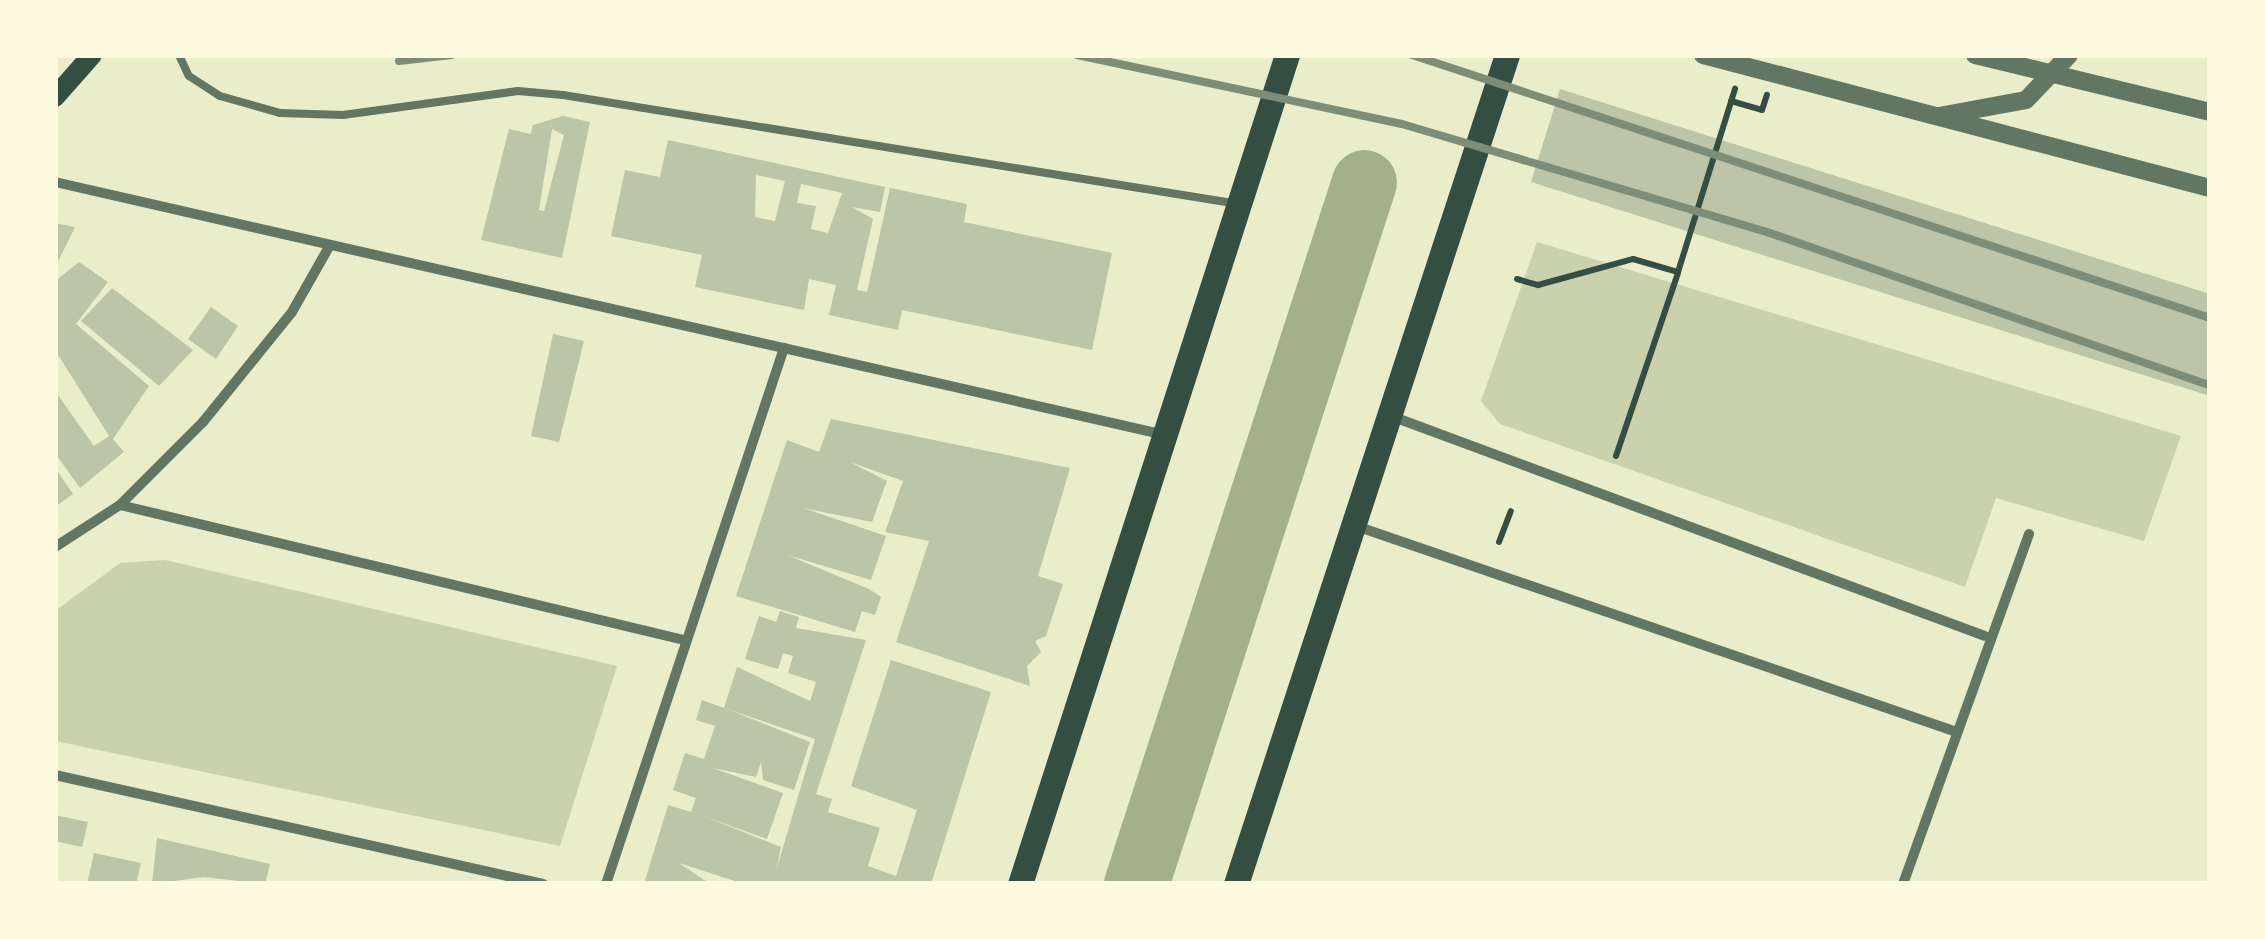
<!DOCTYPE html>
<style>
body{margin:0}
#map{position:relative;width:2265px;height:939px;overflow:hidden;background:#e9edc9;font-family:Arial,sans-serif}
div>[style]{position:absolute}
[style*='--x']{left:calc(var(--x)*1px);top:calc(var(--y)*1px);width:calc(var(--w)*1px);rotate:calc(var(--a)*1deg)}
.green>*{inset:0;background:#cad2ad}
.river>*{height:65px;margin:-32.5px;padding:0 32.5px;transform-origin:32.5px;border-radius:32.5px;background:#a3b18a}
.building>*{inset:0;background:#bcc5a7}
.path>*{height:6px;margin:-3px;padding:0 3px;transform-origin:3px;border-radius:3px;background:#344e41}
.service>*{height:8px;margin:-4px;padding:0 4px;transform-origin:4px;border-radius:4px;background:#617663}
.minor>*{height:10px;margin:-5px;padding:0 5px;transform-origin:5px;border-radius:5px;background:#617663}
.tertiary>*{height:18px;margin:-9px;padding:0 9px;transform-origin:9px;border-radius:9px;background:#617663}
.secondary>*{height:20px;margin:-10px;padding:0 10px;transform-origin:10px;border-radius:10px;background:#344e41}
.primary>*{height:25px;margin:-12.5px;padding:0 12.5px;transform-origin:12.5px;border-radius:12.5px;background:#344e41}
.rail>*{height:8px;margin:-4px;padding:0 4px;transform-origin:4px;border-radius:4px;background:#7c8e77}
span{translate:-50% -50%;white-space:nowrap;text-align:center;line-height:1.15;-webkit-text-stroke:9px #fefae0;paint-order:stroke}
.frame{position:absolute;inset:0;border:58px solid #fefae0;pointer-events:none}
</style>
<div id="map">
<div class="green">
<div style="clip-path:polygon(1537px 242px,2181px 436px,2144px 541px,1996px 498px,1965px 587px,1500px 424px,1481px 401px)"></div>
<div style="clip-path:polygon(165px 560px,617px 666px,560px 846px,55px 741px,55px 611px,120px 563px)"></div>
</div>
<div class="river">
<div style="--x:1136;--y:884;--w:738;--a:-72.01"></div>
</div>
<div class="building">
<div style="clip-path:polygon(1560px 89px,2210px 294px,2210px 396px,1531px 182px)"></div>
<div style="clip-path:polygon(evenodd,563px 116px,590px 122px,562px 258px,481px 240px,509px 129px,531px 134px,533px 125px,563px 116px,552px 129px,564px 135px,544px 211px,539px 210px,552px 129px)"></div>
<div style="clip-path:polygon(evenodd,668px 140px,885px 187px,880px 212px,852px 207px,873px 219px,857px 290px,867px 292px,890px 188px,967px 204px,964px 222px,1112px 253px,1092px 350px,902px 310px,898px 330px,829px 315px,836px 285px,809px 279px,804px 310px,695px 287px,702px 255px,611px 236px,625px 170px,660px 177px,668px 140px,756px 175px,785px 181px,775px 221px,755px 217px,756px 175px,668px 140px,801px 184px,842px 193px,828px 233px,811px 229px,816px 206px,797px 203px,801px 184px)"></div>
<div style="clip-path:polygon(55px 223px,75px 227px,55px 268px)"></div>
<div style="clip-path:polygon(79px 262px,108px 282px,76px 324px,149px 386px,113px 439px,124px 452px,80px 488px,55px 453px,55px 391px,94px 446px,109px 436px,55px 350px,55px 281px)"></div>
<div style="clip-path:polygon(112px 288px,193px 350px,159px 386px,81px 321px)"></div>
<div style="clip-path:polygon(211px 307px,238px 326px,216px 359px,188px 339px)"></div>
<div style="clip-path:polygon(553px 334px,584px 341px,559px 442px,531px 436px)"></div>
<div style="clip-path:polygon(831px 419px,1070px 468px,1038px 576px,1063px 584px,1046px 636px,1035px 641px,1041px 652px,1027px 666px,1030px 686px,896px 642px,929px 541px,885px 532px,903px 481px,850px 462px,887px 481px,872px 522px,803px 508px,886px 536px,871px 580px,787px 555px,869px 589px,881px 597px,875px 615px,862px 611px,855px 632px,736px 596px,787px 440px,819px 452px)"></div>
<div style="clip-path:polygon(55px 468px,73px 494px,55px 507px)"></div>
<div style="clip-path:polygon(evenodd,780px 611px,799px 617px,796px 628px,866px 640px,816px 794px,832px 799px,828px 812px,880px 828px,868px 866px,896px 876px,917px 810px,851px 786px,891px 660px,991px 692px,931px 884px,744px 884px,679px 863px,710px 884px,644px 884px,668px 805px,691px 812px,696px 798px,673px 790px,685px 753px,704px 759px,715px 726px,696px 720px,702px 700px,724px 708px,737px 667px,810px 701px,816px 682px,788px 673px,793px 656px,783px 653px,778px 669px,745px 659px,759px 616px,776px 622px,780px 611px,727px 709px,815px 739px,776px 871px,781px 847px,703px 816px,767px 839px,783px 793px,713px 768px,756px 777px,761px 762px,763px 780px,794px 790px,810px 742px,727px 709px)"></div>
<div style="clip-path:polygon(55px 815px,88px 822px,82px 847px,55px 841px)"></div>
<div style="clip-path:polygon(157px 838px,270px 864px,265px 884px,204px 877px,152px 884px)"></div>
<div style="clip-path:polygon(94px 853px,141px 863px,136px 884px,87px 884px)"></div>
</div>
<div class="path">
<div style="--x:1731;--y:101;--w:32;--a:16"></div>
<div style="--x:1762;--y:110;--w:16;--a:-72"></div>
<div style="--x:1517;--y:279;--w:22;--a:16"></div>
<div style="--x:1538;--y:285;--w:98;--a:-15.3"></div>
<div style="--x:1633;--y:259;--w:47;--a:16.1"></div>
<div style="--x:1678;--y:272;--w:192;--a:-72.7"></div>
<div style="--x:1616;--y:456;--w:193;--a:-71.3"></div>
<div style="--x:1499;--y:542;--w:33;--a:-69"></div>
</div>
<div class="service">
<div style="--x:179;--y:55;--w:23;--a:65"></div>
<div style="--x:189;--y:76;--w:37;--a:33"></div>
<div style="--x:220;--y:96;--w:62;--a:15.8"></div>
<div style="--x:280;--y:113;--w:63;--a:1.8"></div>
<div style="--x:343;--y:115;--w:177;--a:-7.8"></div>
<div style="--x:518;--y:91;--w:45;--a:5.1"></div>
<div style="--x:563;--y:95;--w:678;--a:9.17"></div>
</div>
<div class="minor">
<div style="--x:55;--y:182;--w:1138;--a:12.84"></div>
<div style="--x:1391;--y:416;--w:633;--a:20.32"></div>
<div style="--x:120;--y:505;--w:580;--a:13.46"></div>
<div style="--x:1356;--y:526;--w:632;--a:18.92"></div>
<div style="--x:55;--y:547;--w:77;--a:-32.9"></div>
<div style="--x:120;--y:505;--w:117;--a:-45"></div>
<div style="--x:203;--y:422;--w:141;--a:-51"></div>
<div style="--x:292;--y:312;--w:75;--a:-60.4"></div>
<div style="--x:55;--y:775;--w:500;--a:12.59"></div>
<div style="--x:606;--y:884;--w:565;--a:-71.63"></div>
<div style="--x:1903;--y:884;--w:372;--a:-70.2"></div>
</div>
<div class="tertiary">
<div style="--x:1703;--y:55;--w:524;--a:14.7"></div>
<div style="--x:1975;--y:55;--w:242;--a:13.6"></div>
<div style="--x:1939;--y:116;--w:88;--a:-10.4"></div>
<div style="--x:2026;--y:100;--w:62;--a:-46.3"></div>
</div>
<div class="secondary">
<div style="--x:55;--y:97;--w:56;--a:-48.6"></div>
</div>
<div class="primary">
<div style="--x:1020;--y:884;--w:871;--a:-72.15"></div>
<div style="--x:1236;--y:884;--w:872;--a:-71.9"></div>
</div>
<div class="rail">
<div style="--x:1077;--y:55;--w:332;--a:12"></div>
<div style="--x:1402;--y:124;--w:381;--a:16.5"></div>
<div style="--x:1767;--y:232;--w:469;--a:19.1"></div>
<div style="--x:1412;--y:55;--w:840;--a:18.24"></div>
<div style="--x:399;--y:61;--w:53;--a:-6.5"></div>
</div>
<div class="frame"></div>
</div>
